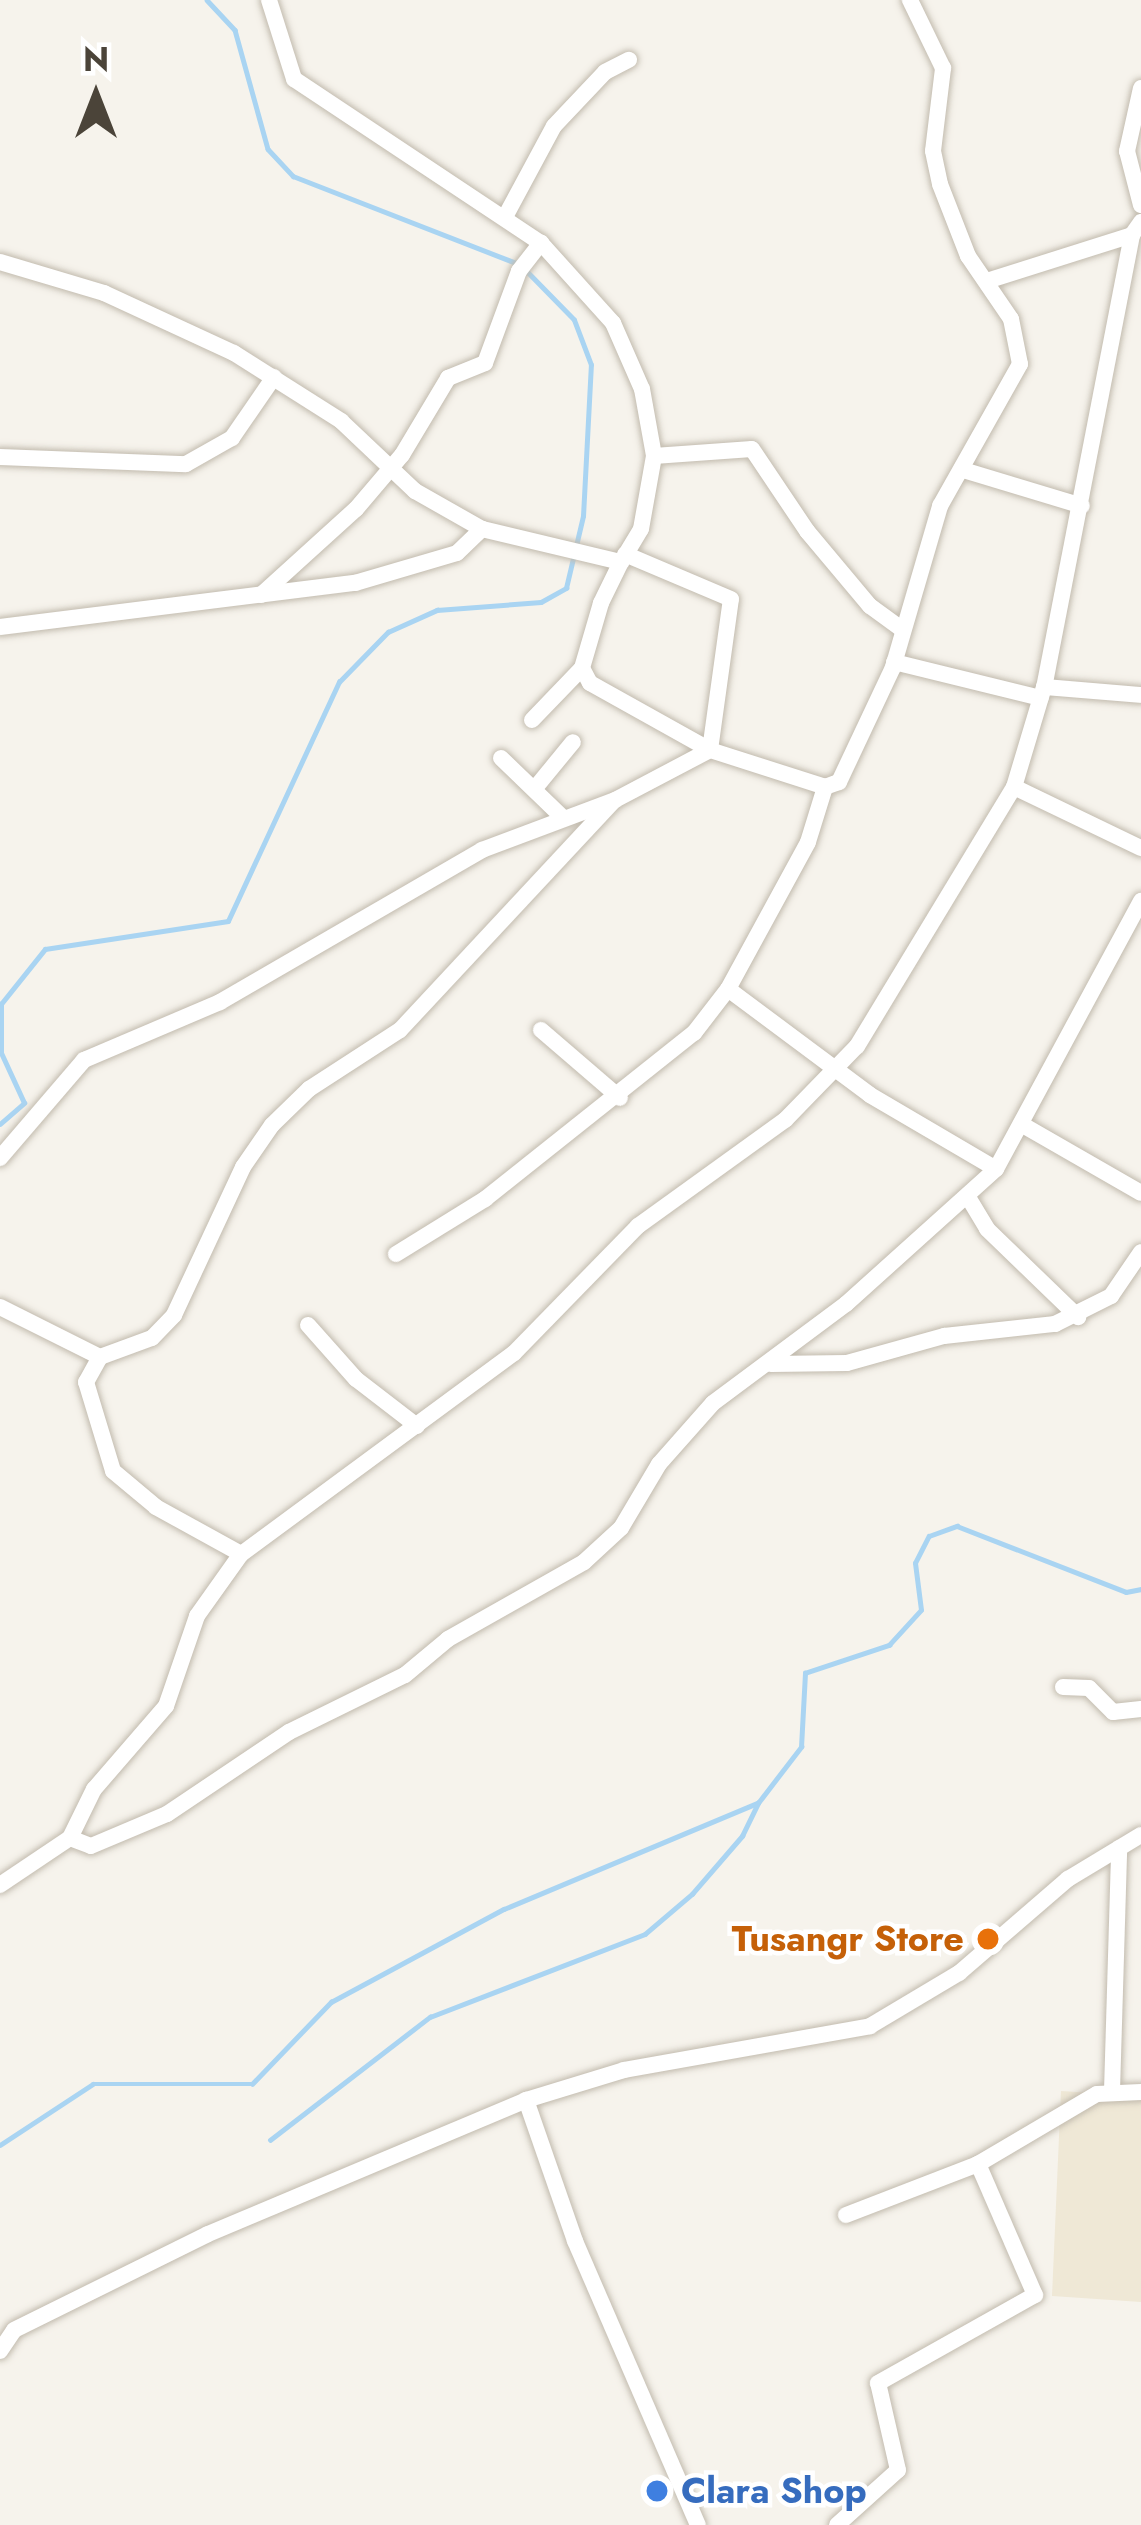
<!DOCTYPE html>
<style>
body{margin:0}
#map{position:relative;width:1141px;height:2525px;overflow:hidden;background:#f6f3ec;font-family:Jost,sans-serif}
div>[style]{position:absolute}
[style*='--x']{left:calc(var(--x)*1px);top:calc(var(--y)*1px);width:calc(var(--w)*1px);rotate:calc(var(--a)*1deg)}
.education>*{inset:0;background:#efe8d6}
.stream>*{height:4.5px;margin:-2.25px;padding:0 2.25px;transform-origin:2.25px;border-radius:2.25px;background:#a9d4f2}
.roads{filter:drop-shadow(0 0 3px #c2bbae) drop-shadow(0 0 3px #c2bbae)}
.street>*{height:16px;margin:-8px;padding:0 8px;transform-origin:8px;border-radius:8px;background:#fff}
.dots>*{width:33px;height:33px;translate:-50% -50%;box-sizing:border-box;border:6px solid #fff;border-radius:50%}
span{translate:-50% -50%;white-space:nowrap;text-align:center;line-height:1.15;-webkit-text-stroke:9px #fff;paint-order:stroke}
.food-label{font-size:36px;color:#c56008;font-weight:700}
.right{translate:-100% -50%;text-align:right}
.shop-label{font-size:36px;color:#366cbe;font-weight:700}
.left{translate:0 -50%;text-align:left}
.north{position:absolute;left:36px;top:36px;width:120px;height:120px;-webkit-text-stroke:9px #fff;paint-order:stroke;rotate:0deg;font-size:33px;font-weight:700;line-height:48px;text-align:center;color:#4b4439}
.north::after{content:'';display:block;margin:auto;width:42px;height:54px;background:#4b4439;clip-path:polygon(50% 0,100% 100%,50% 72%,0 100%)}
</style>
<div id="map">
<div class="education">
<div style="clip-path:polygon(1061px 2091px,1141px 2096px,1141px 2302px,1052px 2296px)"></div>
</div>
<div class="stream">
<div style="--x:207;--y:0;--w:41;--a:47"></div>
<div style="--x:235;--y:30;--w:123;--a:74.5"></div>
<div style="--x:268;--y:149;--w:37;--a:47"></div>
<div style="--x:293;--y:176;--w:243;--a:21.3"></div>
<div style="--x:0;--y:1124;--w:32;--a:-41"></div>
<div style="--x:24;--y:1103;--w:55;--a:-114.7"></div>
<div style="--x:1;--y:1053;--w:49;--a:-90"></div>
<div style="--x:1;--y:1004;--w:70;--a:-51.3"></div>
<div style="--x:45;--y:949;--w:185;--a:-8.7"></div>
<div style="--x:228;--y:921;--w:264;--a:-65.1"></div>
<div style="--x:339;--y:682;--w:70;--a:-45.6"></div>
<div style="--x:388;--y:632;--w:54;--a:-24.2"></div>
<div style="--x:437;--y:610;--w:104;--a:-4.4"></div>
<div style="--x:541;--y:602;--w:29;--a:-29"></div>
<div style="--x:566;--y:588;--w:74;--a:-76.7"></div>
<div style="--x:583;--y:516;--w:151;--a:-87"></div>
<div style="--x:591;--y:365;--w:48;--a:-110.7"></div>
<div style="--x:574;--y:320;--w:67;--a:-134.4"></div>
<div style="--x:270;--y:2140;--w:202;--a:-37.6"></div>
<div style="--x:430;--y:2017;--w:230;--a:-21.1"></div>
<div style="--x:645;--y:1934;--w:62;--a:-40.4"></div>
<div style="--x:692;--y:1894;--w:77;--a:-49.2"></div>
<div style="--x:742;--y:1836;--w:37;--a:-64"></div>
<div style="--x:0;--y:2145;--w:111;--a:-33.3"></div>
<div style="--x:93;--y:2084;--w:159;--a:0"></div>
<div style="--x:252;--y:2084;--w:114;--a:-46.1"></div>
<div style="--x:331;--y:2002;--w:196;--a:-28.3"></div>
<div style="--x:504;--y:1909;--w:275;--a:-22.7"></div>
<div style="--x:758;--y:1803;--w:71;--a:-52.5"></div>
<div style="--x:801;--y:1747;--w:74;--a:-86.9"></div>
<div style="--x:805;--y:1673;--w:89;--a:-18.4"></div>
<div style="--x:889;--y:1645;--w:47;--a:-47.6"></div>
<div style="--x:921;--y:1610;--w:47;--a:-97.3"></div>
<div style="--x:915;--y:1563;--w:30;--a:-63"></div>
<div style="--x:929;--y:1536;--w:30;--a:-20"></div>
<div style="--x:957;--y:1526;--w:181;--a:21.3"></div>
<div style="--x:1126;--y:1592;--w:15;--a:-11"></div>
</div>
<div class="roads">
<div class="street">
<div style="--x:269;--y:0;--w:83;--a:72.4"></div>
<div style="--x:294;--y:79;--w:296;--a:33.6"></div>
<div style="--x:541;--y:243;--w:108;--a:48"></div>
<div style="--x:613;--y:323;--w:72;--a:66.3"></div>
<div style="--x:642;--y:389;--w:68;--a:79.8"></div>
<div style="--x:654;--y:456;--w:74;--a:100.1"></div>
<div style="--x:641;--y:529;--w:39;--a:121"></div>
<div style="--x:621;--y:562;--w:46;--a:116"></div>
<div style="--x:601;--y:603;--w:68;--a:106.3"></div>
<div style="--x:582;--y:668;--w:17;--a:62"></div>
<div style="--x:590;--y:683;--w:137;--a:29.2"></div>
<div style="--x:710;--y:750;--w:152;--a:-82.1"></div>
<div style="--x:731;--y:599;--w:115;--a:-157"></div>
<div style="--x:1141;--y:88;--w:65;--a:102.5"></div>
<div style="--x:1127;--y:151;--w:56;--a:75.5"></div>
<div style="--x:505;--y:217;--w:103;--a:-61.7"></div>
<div style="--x:554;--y:126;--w:74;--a:-46.6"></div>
<div style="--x:605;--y:72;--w:27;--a:-27"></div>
<div style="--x:1141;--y:222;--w:16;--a:125"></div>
<div style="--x:1132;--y:235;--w:460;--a:101"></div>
<div style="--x:1044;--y:687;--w:104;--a:106.7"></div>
<div style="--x:1014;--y:787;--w:303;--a:121.2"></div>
<div style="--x:857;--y:1046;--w:103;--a:134.2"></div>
<div style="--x:785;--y:1120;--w:181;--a:144.2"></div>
<div style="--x:638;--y:1226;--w:177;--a:134.3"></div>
<div style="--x:514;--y:1353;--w:339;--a:143.6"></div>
<div style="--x:241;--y:1554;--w:76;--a:125.4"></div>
<div style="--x:197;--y:1616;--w:95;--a:109"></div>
<div style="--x:166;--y:1706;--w:110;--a:130.9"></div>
<div style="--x:94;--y:1789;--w:55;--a:116.1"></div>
<div style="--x:70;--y:1838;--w:22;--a:21"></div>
<div style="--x:91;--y:1846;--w:82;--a:-22.8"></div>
<div style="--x:167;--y:1814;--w:147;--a:-33.9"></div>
<div style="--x:289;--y:1732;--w:129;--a:-26.2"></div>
<div style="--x:405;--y:1675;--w:56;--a:-39.9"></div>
<div style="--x:448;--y:1639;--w:156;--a:-29.5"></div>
<div style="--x:584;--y:1562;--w:50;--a:-42.6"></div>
<div style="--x:621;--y:1528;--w:74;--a:-59.3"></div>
<div style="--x:659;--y:1464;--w:81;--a:-48.5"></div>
<div style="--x:713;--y:1403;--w:166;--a:-36.7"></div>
<div style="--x:846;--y:1304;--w:202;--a:-42"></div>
<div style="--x:996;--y:1169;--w:305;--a:-61.6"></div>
<div style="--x:0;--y:262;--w:109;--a:16.6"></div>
<div style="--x:104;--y:293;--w:143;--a:24.8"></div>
<div style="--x:234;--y:353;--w:127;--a:32.4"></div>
<div style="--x:341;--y:421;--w:102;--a:43.4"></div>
<div style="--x:415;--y:491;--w:77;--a:29.6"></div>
<div style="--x:482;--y:529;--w:143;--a:13.4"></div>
<div style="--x:990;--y:280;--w:149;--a:-17.6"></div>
<div style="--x:654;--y:456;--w:98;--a:-4.1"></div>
<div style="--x:752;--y:449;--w:99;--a:56.1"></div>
<div style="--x:807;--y:531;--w:98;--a:50"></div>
<div style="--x:870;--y:606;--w:39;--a:36"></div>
<div style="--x:0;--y:457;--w:186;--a:2.2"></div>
<div style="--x:186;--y:464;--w:53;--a:-29.5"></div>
<div style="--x:232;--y:438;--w:74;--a:-55.5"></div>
<div style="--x:963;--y:470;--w:124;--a:16.8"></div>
<div style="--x:261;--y:595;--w:128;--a:-42.2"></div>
<div style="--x:356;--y:509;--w:71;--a:-49.6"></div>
<div style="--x:402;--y:455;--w:90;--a:-59.1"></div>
<div style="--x:448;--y:378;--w:40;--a:-22"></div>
<div style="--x:485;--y:363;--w:98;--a:-69.7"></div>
<div style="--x:519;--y:271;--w:36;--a:-52"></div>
<div style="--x:0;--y:627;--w:358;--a:-7.1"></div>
<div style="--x:355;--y:583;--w:106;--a:-16.4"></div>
<div style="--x:457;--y:553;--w:35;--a:-44"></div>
<div style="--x:894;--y:662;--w:151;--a:13.8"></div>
<div style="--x:1044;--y:687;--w:97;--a:4.7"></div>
<div style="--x:532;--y:720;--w:72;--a:-46.1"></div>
<div style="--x:501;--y:758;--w:85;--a:44"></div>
<div style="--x:536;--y:787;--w:58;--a:-50.6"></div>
<div style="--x:1014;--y:787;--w:141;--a:25.7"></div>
<div style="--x:728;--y:989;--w:177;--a:36.7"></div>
<div style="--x:870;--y:1095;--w:146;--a:30.4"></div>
<div style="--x:541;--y:1030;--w:104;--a:40.7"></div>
<div style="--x:1021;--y:1124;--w:138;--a:29.9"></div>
<div style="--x:0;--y:1158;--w:129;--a:-49.4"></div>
<div style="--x:84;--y:1060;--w:148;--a:-23.1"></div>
<div style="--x:220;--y:1002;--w:303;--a:-30.1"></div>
<div style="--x:482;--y:850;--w:142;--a:-20.6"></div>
<div style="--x:615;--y:800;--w:107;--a:-27.8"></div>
<div style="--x:710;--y:750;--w:121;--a:17.8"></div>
<div style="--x:825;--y:787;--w:15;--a:-20"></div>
<div style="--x:839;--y:782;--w:127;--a:-64.8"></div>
<div style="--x:893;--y:667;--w:168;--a:-73.7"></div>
<div style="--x:940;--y:506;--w:163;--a:-60.6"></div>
<div style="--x:1020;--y:364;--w:46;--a:-101.3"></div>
<div style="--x:1011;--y:319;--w:76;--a:-124.3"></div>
<div style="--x:968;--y:256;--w:77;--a:-111.3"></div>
<div style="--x:940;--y:184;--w:34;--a:-102"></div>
<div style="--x:933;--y:151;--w:84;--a:-83.1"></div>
<div style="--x:943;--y:68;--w:76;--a:-115.9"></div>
<div style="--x:968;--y:1197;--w:37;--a:59"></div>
<div style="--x:987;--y:1229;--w:127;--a:44"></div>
<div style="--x:396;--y:1254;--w:105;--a:-31.7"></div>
<div style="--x:485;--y:1199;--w:267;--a:-38.5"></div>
<div style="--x:694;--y:1033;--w:56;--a:-52.3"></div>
<div style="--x:728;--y:989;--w:167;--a:-61.4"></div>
<div style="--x:808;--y:842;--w:58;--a:-72.8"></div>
<div style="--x:0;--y:1307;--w:112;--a:26.6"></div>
<div style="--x:100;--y:1357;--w:55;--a:-20.1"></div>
<div style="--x:152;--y:1338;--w:32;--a:-46"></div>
<div style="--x:174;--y:1315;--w:163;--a:-65"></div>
<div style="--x:243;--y:1167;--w:51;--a:-55.4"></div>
<div style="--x:272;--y:1125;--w:52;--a:-44.2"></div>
<div style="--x:309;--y:1089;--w:108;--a:-33"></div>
<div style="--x:400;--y:1030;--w:311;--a:-47"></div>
<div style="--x:308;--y:1325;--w:72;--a:48.4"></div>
<div style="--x:356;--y:1379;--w:77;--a:37.6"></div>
<div style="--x:100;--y:1357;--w:29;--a:119"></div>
<div style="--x:86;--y:1382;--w:93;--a:73.1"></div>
<div style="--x:113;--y:1471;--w:56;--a:39.9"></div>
<div style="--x:156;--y:1507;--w:97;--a:28.9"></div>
<div style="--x:771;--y:1364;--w:76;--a:-0.8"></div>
<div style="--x:847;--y:1363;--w:101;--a:-15.6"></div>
<div style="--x:944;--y:1336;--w:112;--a:-6.2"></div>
<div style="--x:1055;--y:1324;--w:63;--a:-26.6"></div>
<div style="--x:1111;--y:1296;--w:53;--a:-55.7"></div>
<div style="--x:1063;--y:1687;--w:26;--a:2"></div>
<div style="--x:1089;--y:1688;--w:34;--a:45"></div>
<div style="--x:1113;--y:1712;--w:28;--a:-6"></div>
<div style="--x:0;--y:1885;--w:84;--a:-33.9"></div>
<div style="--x:1112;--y:2091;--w:243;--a:-88.3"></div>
<div style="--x:526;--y:2100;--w:149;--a:70.8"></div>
<div style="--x:575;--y:2241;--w:309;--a:66.6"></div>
<div style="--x:846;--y:2215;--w:142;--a:-21.1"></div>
<div style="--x:978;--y:2164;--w:138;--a:-30.5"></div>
<div style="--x:1097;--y:2094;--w:44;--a:-2.6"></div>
<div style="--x:0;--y:2351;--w:25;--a:-56"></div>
<div style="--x:14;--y:2330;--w:216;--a:-26.3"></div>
<div style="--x:208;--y:2234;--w:345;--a:-22.8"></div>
<div style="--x:526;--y:2100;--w:102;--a:-17"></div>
<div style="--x:624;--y:2070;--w:250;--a:-10.1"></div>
<div style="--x:870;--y:2026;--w:104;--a:-30.8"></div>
<div style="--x:959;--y:1973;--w:144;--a:-40.8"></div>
<div style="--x:1068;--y:1879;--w:85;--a:-31.1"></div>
<div style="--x:837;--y:2525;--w:82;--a:-42"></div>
<div style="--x:898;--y:2470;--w:89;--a:-102.9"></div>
<div style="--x:878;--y:2383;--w:180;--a:-29.3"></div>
<div style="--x:1035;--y:2295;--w:143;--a:-113.5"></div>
</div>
</div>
<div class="dots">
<div style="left:988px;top:1939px;background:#e8710a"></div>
<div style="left:657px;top:2491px;background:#3f7fe0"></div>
</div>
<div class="food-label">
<span class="right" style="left:964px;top:1939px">Tusangr Store</span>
</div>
<div class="shop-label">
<span class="left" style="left:681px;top:2491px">Clara Shop</span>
</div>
<div class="north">N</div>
</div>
